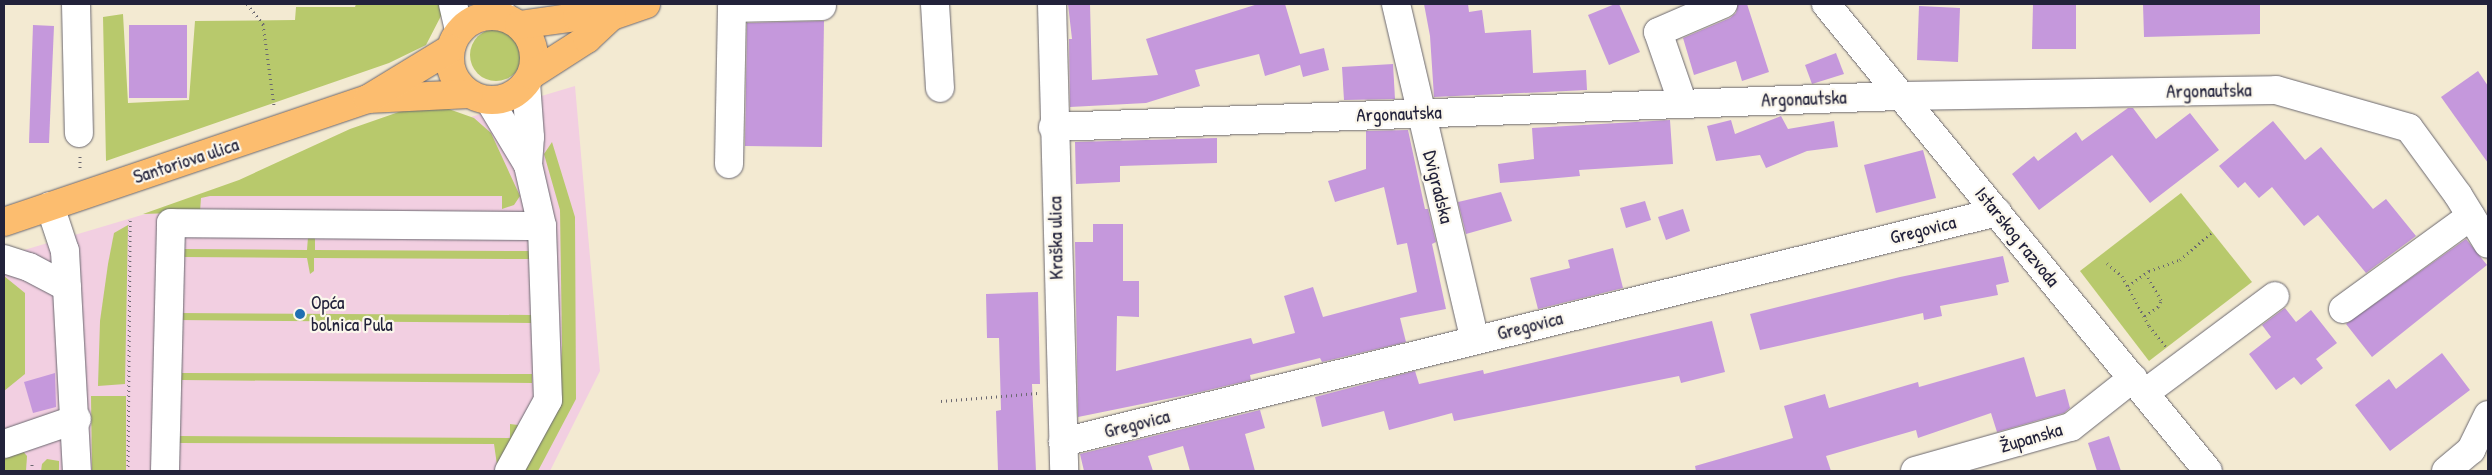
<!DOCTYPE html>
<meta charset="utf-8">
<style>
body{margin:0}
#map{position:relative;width:2492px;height:475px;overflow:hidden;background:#f3ead2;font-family:"Patrick Hand",sans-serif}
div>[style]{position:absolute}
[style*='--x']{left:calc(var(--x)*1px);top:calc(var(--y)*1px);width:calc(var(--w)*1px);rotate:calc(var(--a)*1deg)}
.built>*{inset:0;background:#f2cfe1}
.green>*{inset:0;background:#b8c96c}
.round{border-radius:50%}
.building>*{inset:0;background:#c598dc}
.path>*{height:3px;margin-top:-1.5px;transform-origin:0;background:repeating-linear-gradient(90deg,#6b6870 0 1px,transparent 0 5px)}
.roads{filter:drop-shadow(0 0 1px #6b6870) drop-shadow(0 0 1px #6b6870)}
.minor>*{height:28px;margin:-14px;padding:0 14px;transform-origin:14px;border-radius:14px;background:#fff}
.major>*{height:28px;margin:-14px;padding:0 14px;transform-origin:14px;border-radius:14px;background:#fcbd6f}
.major>.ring{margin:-14px;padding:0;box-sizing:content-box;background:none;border:28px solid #fcbd6f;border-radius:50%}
.dots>*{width:14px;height:14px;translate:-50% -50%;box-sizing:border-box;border:2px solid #fbf7ec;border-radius:50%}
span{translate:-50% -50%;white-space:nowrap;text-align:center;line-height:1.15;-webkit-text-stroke:4.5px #fbf7ec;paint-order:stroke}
.street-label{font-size:19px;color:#22223b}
.poi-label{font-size:19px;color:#22223b}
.left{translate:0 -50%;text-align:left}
.frame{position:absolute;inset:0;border:5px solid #22223b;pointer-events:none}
</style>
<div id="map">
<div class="built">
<div style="clip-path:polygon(575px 86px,600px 371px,550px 471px,4px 471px,4px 256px)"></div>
</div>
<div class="green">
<div style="clip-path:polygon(356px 4px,440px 4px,443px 12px,426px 45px,389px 63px,106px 161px,103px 17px,123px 14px,128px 103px,189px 100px,195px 21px,295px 20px,296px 7px,355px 7px)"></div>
<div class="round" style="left:470px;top:29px;width:52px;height:52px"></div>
<div style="clip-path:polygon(416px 106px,443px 107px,474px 118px,491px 133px,520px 196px,514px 205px,502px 209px,502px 196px,210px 196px,201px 198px,200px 212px,143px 214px,239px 180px,350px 129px)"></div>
<div style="clip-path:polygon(552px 142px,575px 217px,576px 399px,538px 471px,523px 471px,559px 404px,562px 345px,560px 210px,544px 154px)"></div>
<div style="clip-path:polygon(2181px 193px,2252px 282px,2149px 361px,2080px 271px)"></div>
<div style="clip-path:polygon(128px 225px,125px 384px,98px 386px,100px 321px,108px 264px,114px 233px)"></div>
<div style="clip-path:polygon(308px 237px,315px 238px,315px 250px,532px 251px,532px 259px,314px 258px,314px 271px,310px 274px,307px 258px,183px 257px,184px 249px,307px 250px)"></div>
<div style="clip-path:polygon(4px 276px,25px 293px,25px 374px,4px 391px)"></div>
<div style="clip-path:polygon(178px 313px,531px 315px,531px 323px,178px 320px)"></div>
<div style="clip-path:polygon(180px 358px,182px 373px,532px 374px,532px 383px,182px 380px,180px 397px)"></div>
<div style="clip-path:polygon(91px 396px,126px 396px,126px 471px,92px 471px)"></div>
<div style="clip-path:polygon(510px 424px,518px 425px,520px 430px,497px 465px,494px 444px,179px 443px,179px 436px,510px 438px)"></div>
<div style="clip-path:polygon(22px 450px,27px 456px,26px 471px,4px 471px,4px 452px)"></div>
<div style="clip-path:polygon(47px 459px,59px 461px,59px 471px,41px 471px,42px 464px)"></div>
</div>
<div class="building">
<div style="clip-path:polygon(1068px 4px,1090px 4px,1092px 80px,1158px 75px,1146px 39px,1258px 4px,1285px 4px,1300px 54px,1324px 48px,1329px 70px,1303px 77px,1300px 65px,1265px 76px,1259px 54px,1195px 70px,1200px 86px,1146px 103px,1070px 107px,1069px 39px,1072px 39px)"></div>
<div style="clip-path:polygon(1424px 4px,1468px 4px,1469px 12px,1482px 10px,1485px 33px,1531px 30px,1533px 73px,1586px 70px,1587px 90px,1434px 97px,1430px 36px)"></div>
<div style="clip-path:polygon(1615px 4px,1619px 4px,1640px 52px,1609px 65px,1588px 15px)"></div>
<div style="clip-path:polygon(1738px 4px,1747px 4px,1769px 72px,1742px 81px,1736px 61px,1694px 75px,1683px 38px,1730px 18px,1736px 13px)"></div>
<div style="clip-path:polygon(2033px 4px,2076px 4px,2076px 49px,2032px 49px)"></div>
<div style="clip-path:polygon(2143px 4px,2260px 4px,2260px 34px,2144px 37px)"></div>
<div style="clip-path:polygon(1919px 6px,1960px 8px,1958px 62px,1917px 60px)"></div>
<div style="clip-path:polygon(824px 21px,822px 147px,745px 146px,747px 23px)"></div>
<div style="clip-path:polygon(33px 25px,54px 26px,49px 143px,29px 143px)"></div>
<div style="clip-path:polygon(129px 25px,187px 25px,187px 98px,129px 98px)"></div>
<div style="clip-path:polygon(1836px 53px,1844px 74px,1812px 84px,1805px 65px)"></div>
<div style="clip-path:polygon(1393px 64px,1395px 99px,1344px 100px,1342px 67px)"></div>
<div style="clip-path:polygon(2478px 71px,2488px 86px,2488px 163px,2441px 97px)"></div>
<div style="clip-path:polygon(2128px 108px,2133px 108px,2156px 139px,2190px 113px,2219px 150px,2150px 203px,2112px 155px,2039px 210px,2012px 174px,2034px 156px,2038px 161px,2076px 132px,2082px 141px)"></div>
<div style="clip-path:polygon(1781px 116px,1788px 129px,1834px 121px,1838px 147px,1807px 151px,1766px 168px,1760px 155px,1716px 161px,1707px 126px,1731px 120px,1735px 134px)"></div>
<div style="clip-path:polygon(1670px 120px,1673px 164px,1579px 170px,1580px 176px,1500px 183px,1498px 164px,1534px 159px,1532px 128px)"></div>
<div style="clip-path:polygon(2273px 121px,2305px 160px,2321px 147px,2373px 209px,2386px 199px,2416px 236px,2366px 273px,2318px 215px,2304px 226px,2272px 187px,2259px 198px,2245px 182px,2238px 188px,2219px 166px)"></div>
<div style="clip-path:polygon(1408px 130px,1425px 209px,1428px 209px,1436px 242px,1432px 244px,1446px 309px,1400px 318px,1406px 342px,1322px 362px,1320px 358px,1250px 375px,1251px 380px,1196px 393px,1078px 417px,1075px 242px,1093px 242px,1093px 224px,1123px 224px,1123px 281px,1139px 281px,1139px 317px,1117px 316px,1116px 371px,1251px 338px,1253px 344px,1295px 333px,1284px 296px,1313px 287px,1323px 317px,1417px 292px,1407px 243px,1397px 245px,1384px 187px,1335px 202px,1328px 181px,1366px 169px,1366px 131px)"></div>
<div style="clip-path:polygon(1217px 138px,1217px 163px,1120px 166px,1120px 182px,1076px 184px,1075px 142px)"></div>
<div style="clip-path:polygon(1923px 150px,1936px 198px,1876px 213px,1864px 165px)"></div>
<div style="clip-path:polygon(1501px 192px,1512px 221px,1466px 234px,1458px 202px)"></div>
<div style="clip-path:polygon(1645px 201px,1651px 220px,1626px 228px,1620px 208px)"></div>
<div style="clip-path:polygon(1683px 209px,1690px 231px,1666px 240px,1658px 217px)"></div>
<div style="clip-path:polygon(2466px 239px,2487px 265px,2372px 357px,2346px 324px)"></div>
<div style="clip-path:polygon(1613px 248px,1623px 288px,1538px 309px,1530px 278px,1570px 268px,1568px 260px)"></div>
<div style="clip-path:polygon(2003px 256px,2009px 282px,1996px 285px,1998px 295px,1940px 306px,1942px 316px,1924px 320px,1923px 313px,1760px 350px,1750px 314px,1900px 277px)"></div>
<div style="clip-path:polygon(1038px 292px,1040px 384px,1032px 384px,1036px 471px,998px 471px,996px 411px,1001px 410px,999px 338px,987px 338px,986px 294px)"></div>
<div style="clip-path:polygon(2285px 308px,2296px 322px,2311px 310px,2337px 343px,2316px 359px,2323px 368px,2301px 385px,2294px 377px,2276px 390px,2249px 354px,2271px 337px,2262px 325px)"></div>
<div style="clip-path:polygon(1712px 321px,1725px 372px,1681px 383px,1679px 376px,1454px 421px,1452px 413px,1389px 430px,1384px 411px,1322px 427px,1315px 397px,1415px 371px,1419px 384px,1483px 370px,1484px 374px)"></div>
<div style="clip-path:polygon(2442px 353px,2470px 390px,2390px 451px,2355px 405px,2389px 379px,2396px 389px)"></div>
<div style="clip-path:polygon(2024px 357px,2036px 397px,2065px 389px,2070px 408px,2064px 413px,1997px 432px,1991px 413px,1918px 438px,1916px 430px,1826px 456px,1831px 471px,1696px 471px,1695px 466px,1793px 438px,1784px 406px,1825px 394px,1829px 408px,1918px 382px,1919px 387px)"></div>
<div style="clip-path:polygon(55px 373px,56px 407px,33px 413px,24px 382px)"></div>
<div style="clip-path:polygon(1260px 410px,1265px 428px,1245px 434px,1255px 471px,1190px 471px,1183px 446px,1148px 456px,1153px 471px,1084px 471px,1080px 454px)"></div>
<div style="clip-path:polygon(2109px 436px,2121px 471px,2097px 471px,2088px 443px)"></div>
</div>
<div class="path">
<div style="--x:247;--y:4;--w:26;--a:51"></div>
<div style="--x:263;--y:24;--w:82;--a:82.3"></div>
<div style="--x:80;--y:156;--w:14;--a:90"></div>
<div style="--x:2107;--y:263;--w:20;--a:41"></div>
<div style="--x:2122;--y:276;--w:57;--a:61.6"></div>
<div style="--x:2149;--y:326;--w:26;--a:51"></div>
<div style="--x:2128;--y:286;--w:26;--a:-36"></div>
<div style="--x:2149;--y:271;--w:33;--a:-20"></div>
<div style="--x:2180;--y:260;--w:43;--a:-41.2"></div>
<div style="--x:2145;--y:316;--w:16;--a:-35"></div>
<div style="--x:2158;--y:307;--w:8;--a:-67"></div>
<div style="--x:2161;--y:300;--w:30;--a:-120"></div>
<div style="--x:941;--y:401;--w:97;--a:-4.7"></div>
<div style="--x:32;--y:471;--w:9;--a:-90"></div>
<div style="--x:128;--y:471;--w:254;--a:-89.5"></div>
</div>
<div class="roads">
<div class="minor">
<div style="--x:76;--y:4;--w:129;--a:88.7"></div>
<div style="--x:453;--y:4;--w:27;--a:77"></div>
<div style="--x:494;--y:4;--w:17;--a:50"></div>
<div style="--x:935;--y:4;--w:84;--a:86.6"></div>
<div style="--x:1052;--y:4;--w:467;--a:88.5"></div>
<div style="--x:1396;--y:4;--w:345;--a:76.8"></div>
<div style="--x:1826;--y:4;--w:603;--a:50.72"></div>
<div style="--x:489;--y:100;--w:76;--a:59"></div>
<div style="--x:1683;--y:104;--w:76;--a:-109.1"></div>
<div style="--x:1658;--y:32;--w:71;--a:-23.3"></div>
<div style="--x:1053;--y:127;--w:848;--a:-2.1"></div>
<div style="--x:1900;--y:96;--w:376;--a:-0.9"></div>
<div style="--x:2276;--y:90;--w:138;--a:15.9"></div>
<div style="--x:2409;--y:128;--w:83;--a:53.8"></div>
<div style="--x:2458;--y:195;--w:57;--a:58.5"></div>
<div style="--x:729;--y:164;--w:156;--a:-88.9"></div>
<div style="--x:732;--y:8;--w:90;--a:-1.3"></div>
<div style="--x:50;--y:206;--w:47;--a:71.6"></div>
<div style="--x:65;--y:251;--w:220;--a:86.9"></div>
<div style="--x:4;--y:259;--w:26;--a:18"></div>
<div style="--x:29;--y:267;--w:43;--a:27.8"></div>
<div style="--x:2343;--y:309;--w:158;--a:-36"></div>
<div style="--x:2145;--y:393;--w:162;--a:-36.7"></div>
<div style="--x:1063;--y:442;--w:962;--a:-13.83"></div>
<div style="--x:4;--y:444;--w:77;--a:-18.9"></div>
<div style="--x:165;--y:471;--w:248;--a:-88.6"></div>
<div style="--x:171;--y:223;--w:371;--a:0.5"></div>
<div style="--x:509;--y:471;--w:81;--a:-61.2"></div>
<div style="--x:548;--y:400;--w:174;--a:-92"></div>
<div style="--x:542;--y:226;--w:63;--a:-102.9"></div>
<div style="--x:528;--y:165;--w:28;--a:-86"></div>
<div style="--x:530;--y:137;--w:54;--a:-94.2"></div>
<div style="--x:1915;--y:471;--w:162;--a:-15.8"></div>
<div style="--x:2071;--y:427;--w:79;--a:-38.3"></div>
<div style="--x:2446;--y:471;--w:33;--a:-40"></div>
<div style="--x:2471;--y:450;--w:39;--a:-64"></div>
</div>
<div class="major">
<div class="ring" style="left:450px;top:16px;width:56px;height:56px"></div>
<div style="--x:519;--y:25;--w:59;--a:-7.9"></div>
<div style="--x:577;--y:17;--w:35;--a:-2"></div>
<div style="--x:612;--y:16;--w:36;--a:-19"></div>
<div style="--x:531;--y:75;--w:67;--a:-32.7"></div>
<div style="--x:587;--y:39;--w:34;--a:-43"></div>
<div style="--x:368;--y:99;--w:101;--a:-2.8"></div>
<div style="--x:4;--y:222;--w:384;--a:-18.7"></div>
<div style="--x:368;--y:99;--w:96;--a:-31.4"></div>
</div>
</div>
<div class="dots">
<div style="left:300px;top:314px;background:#1f6fb2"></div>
</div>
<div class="street-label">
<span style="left:2209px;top:91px;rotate:-1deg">Argonautska</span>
<span style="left:1804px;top:99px;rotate:-2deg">Argonautska</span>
<span style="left:1399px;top:114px;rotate:-2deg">Argonautska</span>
<span style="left:186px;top:161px;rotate:-18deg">Santoriova ulica</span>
<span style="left:1438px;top:187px;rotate:76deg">Dvigradska</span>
<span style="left:1923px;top:230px;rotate:-14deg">Gregovica</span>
<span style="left:2017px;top:237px;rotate:51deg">Istarskog razvoda</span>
<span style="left:1056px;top:238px;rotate:-91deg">Kraška ulica</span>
<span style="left:1530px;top:326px;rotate:-14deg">Gregovica</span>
<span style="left:1137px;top:424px;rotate:-14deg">Gregovica</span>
<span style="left:2031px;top:438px;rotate:-16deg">Županska</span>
</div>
<div class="poi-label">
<span class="left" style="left:311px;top:314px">Opća<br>bolnica Pula</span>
</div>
<div class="frame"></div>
</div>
